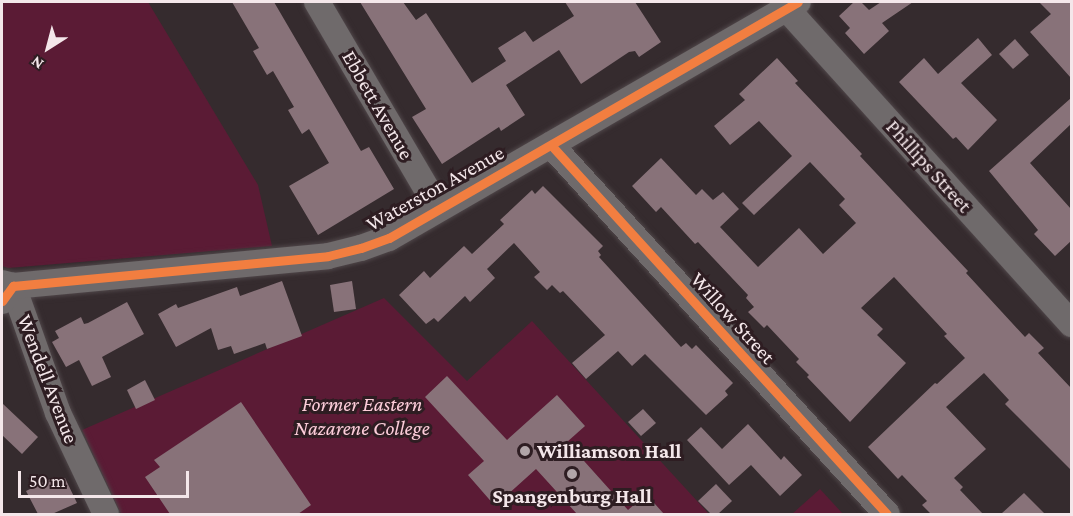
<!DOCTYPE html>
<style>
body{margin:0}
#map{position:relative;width:1073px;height:516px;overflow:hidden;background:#352b2e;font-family:"Crimson Pro",serif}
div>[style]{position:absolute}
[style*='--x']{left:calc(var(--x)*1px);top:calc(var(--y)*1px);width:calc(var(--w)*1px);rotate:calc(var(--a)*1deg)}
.green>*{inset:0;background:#5b1b35}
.building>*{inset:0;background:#887279}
.roads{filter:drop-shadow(0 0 2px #4f4649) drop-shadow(0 0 2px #4f4649)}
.minor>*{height:26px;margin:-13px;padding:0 13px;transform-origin:13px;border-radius:13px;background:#6f6a6b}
.cycleway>*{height:9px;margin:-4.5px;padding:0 4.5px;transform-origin:4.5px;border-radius:4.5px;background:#f27e40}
.dots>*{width:16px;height:16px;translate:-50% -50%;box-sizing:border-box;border:3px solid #2e1d22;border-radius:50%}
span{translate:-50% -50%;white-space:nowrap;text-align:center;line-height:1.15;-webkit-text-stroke:6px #2e1d22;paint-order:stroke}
.street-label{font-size:21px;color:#f4e7ea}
.park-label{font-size:21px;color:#fdcdda;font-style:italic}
.poi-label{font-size:21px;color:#f4e7ea;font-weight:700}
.left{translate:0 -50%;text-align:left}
.frame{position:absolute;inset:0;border:3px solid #f4e7ea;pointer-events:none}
.north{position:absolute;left:18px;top:18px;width:60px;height:60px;-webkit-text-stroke:4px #2e1d22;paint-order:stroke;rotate:216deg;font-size:16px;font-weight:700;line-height:24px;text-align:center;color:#f4e7ea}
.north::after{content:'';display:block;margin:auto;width:21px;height:27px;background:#f4e7ea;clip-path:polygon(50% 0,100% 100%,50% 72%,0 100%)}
.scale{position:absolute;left:18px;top:471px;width:171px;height:27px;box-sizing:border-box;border:3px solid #f4e7ea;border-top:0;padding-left:8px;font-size:18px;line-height:21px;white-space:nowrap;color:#f4e7ea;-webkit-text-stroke:4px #2e1d22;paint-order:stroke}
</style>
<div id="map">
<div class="green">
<div style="clip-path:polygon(2px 2px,148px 2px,258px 185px,272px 246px,8px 268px,2px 266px)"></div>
<div style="clip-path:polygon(384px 298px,467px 381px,532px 321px,709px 514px,121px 514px,82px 430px)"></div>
<div style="clip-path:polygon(820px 489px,843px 514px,792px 514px)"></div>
</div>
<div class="building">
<div style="clip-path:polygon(232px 2px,274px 2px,361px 151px,369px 147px,394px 189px,318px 235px,289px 186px,329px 163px,309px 129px,302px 134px,288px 110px,294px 107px,273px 71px,267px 75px,253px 51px,259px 48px)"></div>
<div style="clip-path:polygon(360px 2px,403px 2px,416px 20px,426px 13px,472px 83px,506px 61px,498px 48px,525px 31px,533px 42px,574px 16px,565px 2px,635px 2px,661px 42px,639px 57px,635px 51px,629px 52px,581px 84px,559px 50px,506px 85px,525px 115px,501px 131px,499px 127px,442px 164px,412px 117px,426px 109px)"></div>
<div style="clip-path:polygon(854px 2px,861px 2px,869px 10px,881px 2px,913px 2px,882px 23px,889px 31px,864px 54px,845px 33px,850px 28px,839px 16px)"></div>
<div style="clip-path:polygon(1039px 2px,1071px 2px,1071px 78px,1030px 32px,1051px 14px)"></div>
<div style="clip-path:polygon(978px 38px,992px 55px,961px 83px,997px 120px,968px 150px,956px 137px,953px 139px,899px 82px,924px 58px,938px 74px)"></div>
<div style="clip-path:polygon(1015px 39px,1029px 55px,1013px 69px,999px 54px)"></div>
<div style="clip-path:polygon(777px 58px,798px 81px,795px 83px,862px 154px,860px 156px,968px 271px,966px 273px,1025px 337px,1029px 333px,1044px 348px,1038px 353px,1071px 388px,1071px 470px,1005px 404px,1009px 400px,984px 373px,946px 407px,986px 449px,954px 478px,963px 487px,960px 490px,983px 514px,931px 514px,922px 505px,927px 501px,902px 475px,898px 479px,868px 447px,935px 383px,937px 384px,965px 358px,944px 336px,947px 334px,894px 277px,861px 308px,883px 329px,877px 335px,906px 363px,850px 422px,807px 377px,809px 375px,796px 362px,799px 359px,767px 325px,764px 328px,748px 312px,754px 307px,746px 298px,748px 295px,698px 242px,695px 244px,661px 207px,656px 212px,632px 186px,661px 158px,696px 195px,702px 189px,713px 200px,723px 192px,739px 209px,720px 227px,758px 267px,799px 228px,823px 254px,856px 223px,839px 205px,845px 199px,810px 162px,754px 215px,742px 203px,792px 156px,759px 121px,730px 145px,714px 126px,745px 100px,739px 94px)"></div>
<div style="clip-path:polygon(1071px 98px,1071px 124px,1030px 163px,1071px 209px,1071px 241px,1055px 256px,1034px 234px,1038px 230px,989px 171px)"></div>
<div style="clip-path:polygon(543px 186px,603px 246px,598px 251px,601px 255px,599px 257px,681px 347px,686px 343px,692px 349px,696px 345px,733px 383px,725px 391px,728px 395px,706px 415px,645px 354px,632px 366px,618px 351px,586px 379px,572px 363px,605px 335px,563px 291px,560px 293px,552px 285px,547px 290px,534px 277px,540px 272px,514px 243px,487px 269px,495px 278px,470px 302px,465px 296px,438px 322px,434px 318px,426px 324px,399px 295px,424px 271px,430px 278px,464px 246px,472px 254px,504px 224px,500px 220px,532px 190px,535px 194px)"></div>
<div style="clip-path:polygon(282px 281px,302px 336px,267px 349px,265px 343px,234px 354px,231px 346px,218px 350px,211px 328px,176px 347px,158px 314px,176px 304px,178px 308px,237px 287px,240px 296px)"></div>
<div style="clip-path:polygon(352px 281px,356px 309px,334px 312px,330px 285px)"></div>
<div style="clip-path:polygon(127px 302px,144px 334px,102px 357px,111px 377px,92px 386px,79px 360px,66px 367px,52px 342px,59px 338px,55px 331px,81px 317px,84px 324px,88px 323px)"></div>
<div style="clip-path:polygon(447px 376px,507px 440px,557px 395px,585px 426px,567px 442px,628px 510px,646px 494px,664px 514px,577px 514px,536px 469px,495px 506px,468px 475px,484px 461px,425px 397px)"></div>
<div style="clip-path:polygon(145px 380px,155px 400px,136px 409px,127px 390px)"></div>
<div style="clip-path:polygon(241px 402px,311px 505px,298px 514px,170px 514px,145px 477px,160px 467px,154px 460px)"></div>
<div style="clip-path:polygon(2px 403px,38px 437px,22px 454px,2px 435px)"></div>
<div style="clip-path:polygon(643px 409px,656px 423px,641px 436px,628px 422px)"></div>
<div style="clip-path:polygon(748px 424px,781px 460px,784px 456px,802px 475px,780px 496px,751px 465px,729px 485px,687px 440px,701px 427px,722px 449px)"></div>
<div style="clip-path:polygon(54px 477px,57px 482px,65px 478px,77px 503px,52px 514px,38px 514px,26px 491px)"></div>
<div style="clip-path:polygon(716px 484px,732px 501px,718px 514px,711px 514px,698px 501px)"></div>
<div style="clip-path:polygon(1024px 493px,1045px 514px,1001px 514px)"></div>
</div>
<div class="roads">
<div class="minor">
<div style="--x:317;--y:2;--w:239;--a:59.6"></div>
<div style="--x:786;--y:8;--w:426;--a:47.9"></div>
<div style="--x:551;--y:145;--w:499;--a:47.7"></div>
<div style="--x:2;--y:283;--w:11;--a:15"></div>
<div style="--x:13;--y:286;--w:135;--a:70.5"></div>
<div style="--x:58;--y:413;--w:112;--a:64.6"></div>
<div style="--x:2;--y:301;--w:19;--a:-54"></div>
<div style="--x:13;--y:286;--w:316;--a:-5.4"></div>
<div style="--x:328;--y:256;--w:34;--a:-14"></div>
<div style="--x:361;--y:248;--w:30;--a:-20"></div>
<div style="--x:389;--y:238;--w:472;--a:-30"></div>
</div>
</div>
<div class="cycleway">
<div style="--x:551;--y:145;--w:499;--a:47.7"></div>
<div style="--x:2;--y:301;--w:19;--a:-54"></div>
<div style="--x:13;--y:286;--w:316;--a:-5.4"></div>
<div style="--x:328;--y:256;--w:34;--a:-14"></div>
<div style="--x:361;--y:248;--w:30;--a:-20"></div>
<div style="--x:389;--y:238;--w:472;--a:-30"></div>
</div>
<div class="dots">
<div style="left:525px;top:451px;background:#b1a5a8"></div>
<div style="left:572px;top:474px;background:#b1a5a8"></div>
</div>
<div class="street-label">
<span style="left:378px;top:105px;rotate:60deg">Ebbett Avenue</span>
<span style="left:929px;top:166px;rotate:48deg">Phillips Street</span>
<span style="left:435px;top:188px;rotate:-29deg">Waterston Avenue</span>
<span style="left:733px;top:318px;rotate:48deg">Willow Street</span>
<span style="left:48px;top:379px;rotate:69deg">Wendell Avenue</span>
</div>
<div class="park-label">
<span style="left:362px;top:416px">Former Eastern<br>Nazarene College</span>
</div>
<div class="poi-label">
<span class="left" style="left:537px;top:451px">Williamson Hall</span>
<span style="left:572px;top:496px">Spangenburg Hall</span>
</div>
<div class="frame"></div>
<div class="north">N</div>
<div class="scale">50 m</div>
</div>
